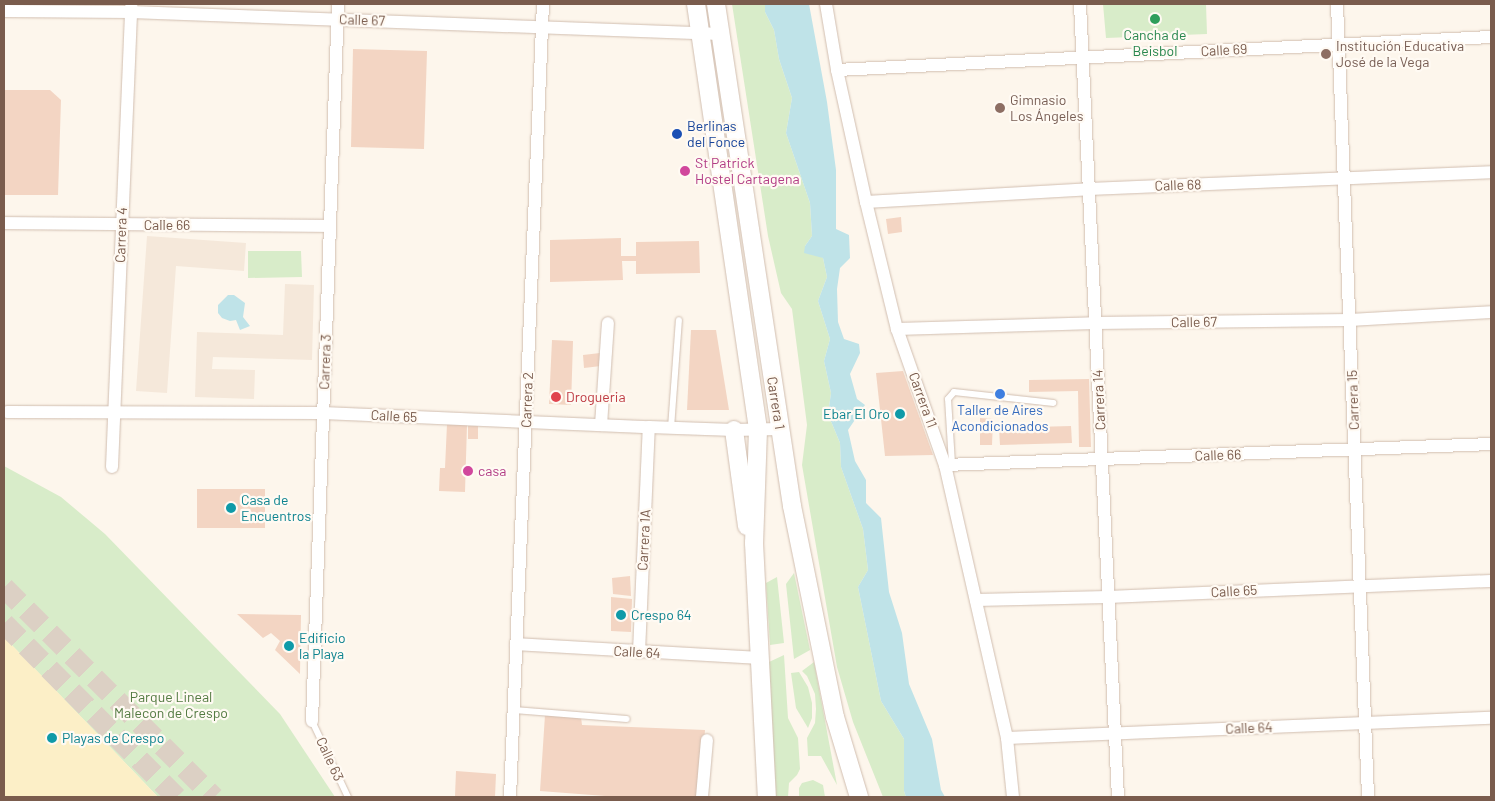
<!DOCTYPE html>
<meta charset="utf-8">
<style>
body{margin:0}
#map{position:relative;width:1495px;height:801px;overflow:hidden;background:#fdf6ec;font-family:Barlow,sans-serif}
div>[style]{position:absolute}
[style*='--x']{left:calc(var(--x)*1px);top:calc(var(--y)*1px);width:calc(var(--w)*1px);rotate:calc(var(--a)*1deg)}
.residential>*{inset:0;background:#f5e8da}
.green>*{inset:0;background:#d8ecc9}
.sand>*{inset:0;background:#fcefc7}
.water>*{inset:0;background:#bfe3e8}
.building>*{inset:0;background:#f3d5c3}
.trunk-tunnel>*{height:21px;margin-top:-10.5px;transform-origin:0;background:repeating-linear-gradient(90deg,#dcd0c4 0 21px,transparent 0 32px)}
.roads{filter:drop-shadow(0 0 1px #d1beb0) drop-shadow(0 0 1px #d1beb0)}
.service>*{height:6px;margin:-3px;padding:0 3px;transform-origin:3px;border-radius:3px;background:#fff}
.minor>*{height:12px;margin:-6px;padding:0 6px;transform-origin:6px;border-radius:6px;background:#fff}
.secondary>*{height:18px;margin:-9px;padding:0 9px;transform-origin:9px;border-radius:9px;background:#fff}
.dots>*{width:14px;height:14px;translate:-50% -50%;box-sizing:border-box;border:2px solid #fffaf3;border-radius:50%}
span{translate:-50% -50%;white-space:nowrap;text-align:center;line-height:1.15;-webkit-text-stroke:4.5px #fffaf3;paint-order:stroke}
.street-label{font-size:14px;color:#7a5c4d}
.leisure-label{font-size:14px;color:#27864d}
.education-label{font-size:14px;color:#785e54}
.left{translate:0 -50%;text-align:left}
.transit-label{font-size:14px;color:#164399}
.hotel-label{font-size:14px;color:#b23c85}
.health-label{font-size:14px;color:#be3a42}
.shop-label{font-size:14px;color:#366cbe}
.culture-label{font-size:14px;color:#0d838f}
.right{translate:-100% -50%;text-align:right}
.park-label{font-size:14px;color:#537a41}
.frame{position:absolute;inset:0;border:5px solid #7a5c4d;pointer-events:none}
</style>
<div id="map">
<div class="residential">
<div style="clip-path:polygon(147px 236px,246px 243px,244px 271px,176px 266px,167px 393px,136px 391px)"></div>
<div style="clip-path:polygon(285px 284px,314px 285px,312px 360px,213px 357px,212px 369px,255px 370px,254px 399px,195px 397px,197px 332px,283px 335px)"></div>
</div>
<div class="green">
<div style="clip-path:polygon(732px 4px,765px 4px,765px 12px,774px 30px,779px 59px,792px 98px,786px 133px,810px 203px,812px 236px,805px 246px,823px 258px,827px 277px,818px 301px,830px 339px,824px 361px,831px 393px,828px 414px,840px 443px,841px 467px,863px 529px,868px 570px,858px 587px,881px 701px,904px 739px,904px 791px,906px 797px,883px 797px,853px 722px,837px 667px,802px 465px,807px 425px,792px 309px,781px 293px,768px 236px)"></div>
<div style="clip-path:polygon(1103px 4px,1206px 4px,1207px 34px,1106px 38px)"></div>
<div style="clip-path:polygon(248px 251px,301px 251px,302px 277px,248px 278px)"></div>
<div style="clip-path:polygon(4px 466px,61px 497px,105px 534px,280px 714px,335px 797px,158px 797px,4px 637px)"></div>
<div style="clip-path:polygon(794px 573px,810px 650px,794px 659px,786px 584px)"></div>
<div style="clip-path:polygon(777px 577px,784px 643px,770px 645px,766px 583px)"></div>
<div style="clip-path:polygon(784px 655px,788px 718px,798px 738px,800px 769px,797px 775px,789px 783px,788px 797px,776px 797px,769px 662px)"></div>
<div style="clip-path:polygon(814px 662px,837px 785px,821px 756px,808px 756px,807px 738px,815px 723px,816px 709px,815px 694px,807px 676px,802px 671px)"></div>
<div style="clip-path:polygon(799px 672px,808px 687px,812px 703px,812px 718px,808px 728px,796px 708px,791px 673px)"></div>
<div style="clip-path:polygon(813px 780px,823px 785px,825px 797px,799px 797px,799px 788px,802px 783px)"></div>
</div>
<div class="sand">
<div style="clip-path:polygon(4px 637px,44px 678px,158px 797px,4px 797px)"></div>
</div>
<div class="water">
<div style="clip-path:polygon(765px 4px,809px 4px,827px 102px,836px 170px,836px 229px,849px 235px,850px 258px,840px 268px,837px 289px,838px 322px,844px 339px,859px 344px,860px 353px,850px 374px,857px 399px,865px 405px,848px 430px,855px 461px,866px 480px,866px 503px,881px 518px,889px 592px,902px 633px,909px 684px,932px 739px,941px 790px,945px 797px,906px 797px,904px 791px,904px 739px,881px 701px,858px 587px,868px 570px,863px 529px,841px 467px,840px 443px,828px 414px,831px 393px,824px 361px,830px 339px,818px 301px,827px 277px,823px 258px,804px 253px,805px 246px,812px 236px,810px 203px,786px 133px,792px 98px,779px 59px,774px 30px,765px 12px)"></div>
<div style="clip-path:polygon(228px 295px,234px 295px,245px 303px,243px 317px,250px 326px,240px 330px,236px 320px,230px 321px,222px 318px,218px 313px,218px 305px)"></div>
</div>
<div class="building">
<div style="clip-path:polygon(353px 49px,427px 51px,424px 149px,351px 147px)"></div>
<div style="clip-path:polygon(4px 90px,50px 90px,61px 100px,58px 195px,4px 195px)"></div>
<div style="clip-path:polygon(901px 217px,902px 232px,888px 234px,886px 219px)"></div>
<div style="clip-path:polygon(621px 238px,621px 256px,636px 256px,636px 242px,699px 241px,700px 273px,636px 274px,636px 261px,622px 261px,623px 280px,550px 282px,550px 240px)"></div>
<div style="clip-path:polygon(691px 330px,716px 330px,729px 410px,687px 410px)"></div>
<div style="clip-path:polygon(552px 340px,573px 341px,571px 405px,549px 404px)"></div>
<div style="clip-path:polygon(600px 353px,601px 366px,584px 368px,583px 355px)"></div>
<div style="clip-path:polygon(903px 371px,933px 455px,885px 456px,876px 373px)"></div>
<div style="clip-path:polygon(1089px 379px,1091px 447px,1079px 447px,1078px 391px,1029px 392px,1029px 380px)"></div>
<div style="clip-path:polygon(980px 418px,993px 419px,992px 445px,980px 445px)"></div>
<div style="clip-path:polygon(447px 424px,467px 425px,465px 492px,439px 491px,440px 468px,445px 468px)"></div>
<div style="clip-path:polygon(468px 426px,478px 426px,478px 439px,468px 439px)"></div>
<div style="clip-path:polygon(1071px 426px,1072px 443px,1000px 445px,999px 428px)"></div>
<div style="clip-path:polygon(197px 489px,265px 489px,265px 528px,197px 528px)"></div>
<div style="clip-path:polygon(630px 576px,631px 596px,613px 594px,612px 578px)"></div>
<div style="clip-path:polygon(611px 597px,632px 599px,631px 632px,611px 631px)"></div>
<div style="clip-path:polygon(237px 614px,301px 615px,300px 674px,275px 650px,280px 641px,271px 633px,263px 638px)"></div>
<div style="clip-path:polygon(545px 715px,581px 717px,582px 725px,705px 730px,700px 797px,618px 797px,540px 791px)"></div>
<div style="clip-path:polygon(456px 771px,496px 774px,495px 797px,455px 796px)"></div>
</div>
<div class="trunk-tunnel">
<div style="--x:4;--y:587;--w:297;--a:45"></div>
<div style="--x:4;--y:623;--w:245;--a:45.2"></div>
</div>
<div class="roads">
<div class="service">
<div style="--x:671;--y:428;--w:108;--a:-85.8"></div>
<div style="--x:952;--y:464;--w:65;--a:-93.5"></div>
<div style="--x:948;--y:399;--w:9;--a:-49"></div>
<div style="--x:954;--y:392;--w:100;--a:6.3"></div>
<div style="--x:514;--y:710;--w:113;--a:4.6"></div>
<div style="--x:312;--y:721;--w:84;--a:64.7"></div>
</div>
<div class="minor">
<div style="--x:826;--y:4;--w:67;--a:80.5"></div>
<div style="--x:837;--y:70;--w:135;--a:77.6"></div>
<div style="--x:866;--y:202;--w:131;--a:76.3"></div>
<div style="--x:897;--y:329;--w:144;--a:70.6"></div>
<div style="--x:945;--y:465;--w:280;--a:77.2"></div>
<div style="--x:1007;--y:738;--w:59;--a:84.2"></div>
<div style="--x:1080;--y:4;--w:794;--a:87.26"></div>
<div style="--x:1337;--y:4;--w:794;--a:87.76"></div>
<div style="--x:4;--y:11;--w:127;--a:0.5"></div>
<div style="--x:131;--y:12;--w:590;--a:2.14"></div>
<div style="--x:837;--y:70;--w:655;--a:-2.89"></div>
<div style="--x:866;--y:202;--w:223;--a:-3.3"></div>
<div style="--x:1089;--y:189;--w:402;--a:-2.4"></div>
<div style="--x:4;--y:223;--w:326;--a:0.5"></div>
<div style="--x:897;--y:329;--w:198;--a:-1.7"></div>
<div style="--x:1095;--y:323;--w:255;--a:-0.7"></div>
<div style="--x:1350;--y:320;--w:141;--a:-3.2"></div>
<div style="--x:7;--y:412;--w:316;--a:0.2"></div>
<div style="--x:323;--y:413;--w:326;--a:2.5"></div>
<div style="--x:649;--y:427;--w:85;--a:2"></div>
<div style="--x:734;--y:430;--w:45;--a:-1.3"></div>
<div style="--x:601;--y:425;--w:102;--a:-86.1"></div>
<div style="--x:945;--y:465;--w:546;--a:-2.2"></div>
<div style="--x:112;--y:467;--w:462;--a:-87.6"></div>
<div style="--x:976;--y:600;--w:132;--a:-1.3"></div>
<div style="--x:1108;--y:597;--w:383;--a:-2.4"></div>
<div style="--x:516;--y:644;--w:243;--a:3.3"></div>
<div style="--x:639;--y:652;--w:225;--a:-87.5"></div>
<div style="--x:312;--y:721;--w:717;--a:-87.92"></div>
<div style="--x:1007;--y:738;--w:484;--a:-2.4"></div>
<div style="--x:510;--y:797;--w:794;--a:-87.62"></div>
<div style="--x:702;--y:797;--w:57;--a:-85"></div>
</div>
<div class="secondary">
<div style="--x:696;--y:4;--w:430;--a:81.7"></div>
<div style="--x:758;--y:430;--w:113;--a:92"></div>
<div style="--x:754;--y:543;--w:254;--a:87.1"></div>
<div style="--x:716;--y:4;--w:508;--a:81.39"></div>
<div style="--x:792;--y:506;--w:215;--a:78.5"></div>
<div style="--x:835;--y:717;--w:84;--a:73.3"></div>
<div style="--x:734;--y:430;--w:97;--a:82.3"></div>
</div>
</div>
<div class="dots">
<div style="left:1155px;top:19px;background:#2e9e5b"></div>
<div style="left:1326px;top:54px;background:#8d6e63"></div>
<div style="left:1000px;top:108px;background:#8d6e63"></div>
<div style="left:677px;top:134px;background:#1a4fb4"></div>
<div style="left:685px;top:171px;background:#d1479c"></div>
<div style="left:1000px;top:394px;background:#3f7fe0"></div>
<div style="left:556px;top:397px;background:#e0444e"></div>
<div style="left:900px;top:414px;background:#0f9aa8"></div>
<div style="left:468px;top:471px;background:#d1479c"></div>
<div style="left:231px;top:508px;background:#0f9aa8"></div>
<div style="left:621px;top:615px;background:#0f9aa8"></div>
<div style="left:289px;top:646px;background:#0f9aa8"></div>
<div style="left:52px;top:738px;background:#0f9aa8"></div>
</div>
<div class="street-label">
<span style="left:362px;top:20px;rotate:2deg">Calle 67</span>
<span style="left:1224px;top:50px;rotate:-3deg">Calle 69</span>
<span style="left:1178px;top:185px;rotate:-2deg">Calle 68</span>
<span style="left:167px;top:225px">Calle 66</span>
<span style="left:121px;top:235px;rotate:-88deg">Carrera 4</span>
<span style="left:1194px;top:322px;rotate:-1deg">Calle 67</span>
<span style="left:325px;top:362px;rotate:-88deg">Carrera 3</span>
<span style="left:527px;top:400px;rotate:-88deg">Carrera 2</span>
<span style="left:923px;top:400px;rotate:70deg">Carrera 11</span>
<span style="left:1099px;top:400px;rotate:-93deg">Carrera 14</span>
<span style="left:1353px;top:400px;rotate:-92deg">Carrera 15</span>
<span style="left:776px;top:403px;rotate:81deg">Carrera 1</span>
<span style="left:394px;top:416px;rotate:3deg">Calle 65</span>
<span style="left:1218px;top:455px;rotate:-2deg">Calle 66</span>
<span style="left:644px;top:540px;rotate:-87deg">Carrera 1A</span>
<span style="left:1234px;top:591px;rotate:-3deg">Calle 65</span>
<span style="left:637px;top:652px;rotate:3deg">Calle 64</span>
<span style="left:1249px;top:728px;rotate:-2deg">Calle 64</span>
<span style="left:330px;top:759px;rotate:65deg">Calle 63</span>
</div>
<div class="leisure-label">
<span style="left:1155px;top:43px">Cancha de<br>Beisbol</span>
</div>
<div class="education-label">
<span class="left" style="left:1336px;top:54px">Institución Educativa<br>José de la Vega</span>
<span class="left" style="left:1010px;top:108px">Gimnasio<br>Los Ángeles</span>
</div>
<div class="transit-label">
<span class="left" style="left:687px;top:134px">Berlinas<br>del Fonce</span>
</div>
<div class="hotel-label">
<span class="left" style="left:695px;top:171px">St Patrick<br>Hostel Cartagena</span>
<span class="left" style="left:478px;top:471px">casa</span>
</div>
<div class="health-label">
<span class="left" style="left:566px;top:397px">Drogueria</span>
</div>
<div class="shop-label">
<span style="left:1000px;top:418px">Taller de Aires<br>Acondicionados</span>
</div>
<div class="culture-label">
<span class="right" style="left:890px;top:414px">Ebar El Oro</span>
<span class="left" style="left:241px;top:508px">Casa de<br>Encuentros</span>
<span class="left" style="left:631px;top:615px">Crespo 64</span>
<span class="left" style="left:299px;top:646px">Edificio<br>la Playa</span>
<span class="left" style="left:62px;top:738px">Playas de Crespo</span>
</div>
<div class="park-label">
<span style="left:171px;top:705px">Parque Lineal<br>Malecon de Crespo</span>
</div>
<div class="frame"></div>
</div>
